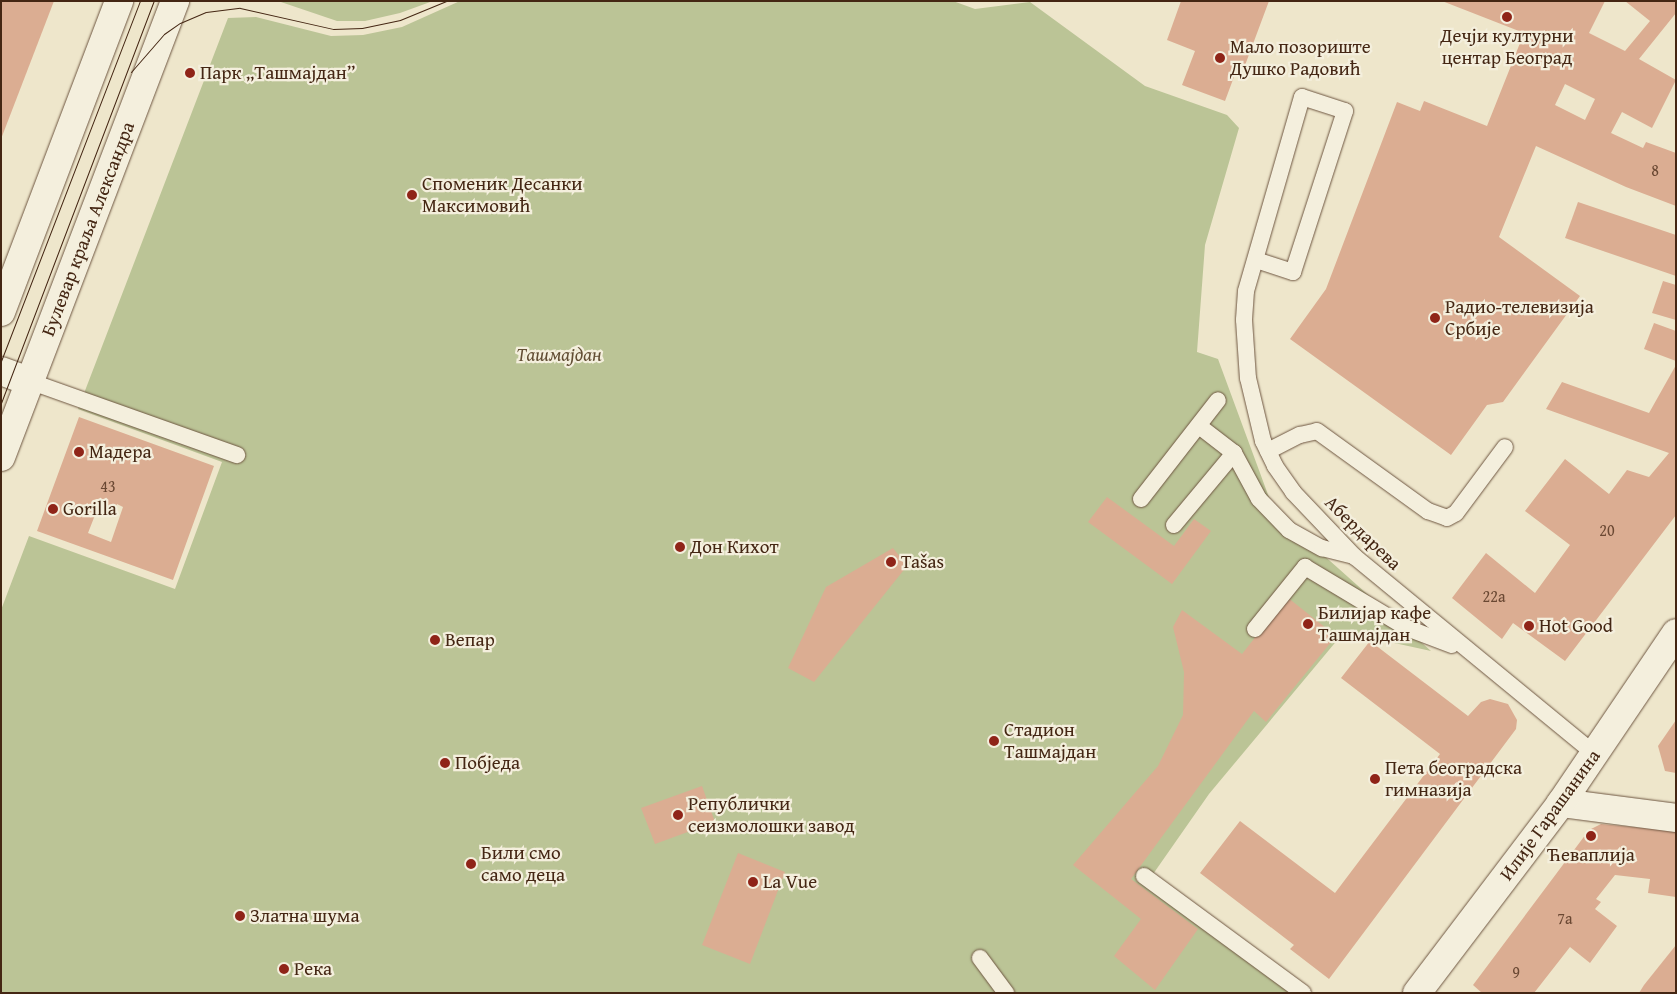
<!DOCTYPE html>
<meta charset="utf-8">
<style>
body{margin:0}
#map{position:relative;width:1677px;height:994px;overflow:hidden;background:#eee6cb;font-family:"Gentium Book Plus",serif}
div>[style]{position:absolute}
[style*='--x']{left:calc(var(--x)*1px);top:calc(var(--y)*1px);width:calc(var(--w)*1px);rotate:calc(var(--a)*1deg)}
.green>*{inset:0;background:#bbc496}
.building>*{inset:0;background:#dbad92}
.roads{filter:drop-shadow(0 0 1px #6e5641) drop-shadow(0 0 1px #6e5641)}
.service>*{height:16px;margin:-8px;padding:0 8px;transform-origin:8px;border-radius:8px;background:#f4efdd}
.minor>*{height:28px;margin:-14px;padding:0 14px;transform-origin:14px;border-radius:14px;background:#f4efdd}
.secondary>*{height:28px;margin:-14px;padding:0 14px;transform-origin:14px;border-radius:14px;background:#f4efdd}
.tram>*{height:1px;margin:-0.5px;padding:0 0.5px;transform-origin:0.5px;border-radius:0.5px;background:#442613}
.dots>*{width:14px;height:14px;translate:-50% -50%;box-sizing:border-box;border:2px solid #f4efdd;border-radius:50%}
span{translate:-50% -50%;white-space:nowrap;text-align:center;line-height:1.15;-webkit-text-stroke:4.5px #f4efdd;paint-order:stroke}
.number-label{font-size:16px;color:#6a4833}
.number-label span{-webkit-text-stroke-width:0}
.poi-label{font-size:19px;color:#442613}
.left{translate:0 -50%;text-align:left}
.street-label{font-size:19px;color:#442613}
.park-label{font-size:19px;color:#624e34;font-style:italic}
.frame{position:absolute;inset:0;border:2px solid #442613;pointer-events:none}
</style>
<div id="map">
<div class="green">
<div style="clip-path:polygon(278px 1px,433px 1px,400px 13px,365px 21px,337px 21px)"></div>
<div style="clip-path:polygon(460px 1px,953px 1px,975px 9px,1030px 2px,1145px 86px,1227px 115px,1239px 128px,1205px 245px,1197px 352px,1218px 359px,1274px 511px,1431px 651px,1344px 632px,1209px 794px,1151px 877px,1302px 993px,1px 993px,1px 610px,29px 536px,175px 589px,222px 462px,78px 409px,228px 18px,256px 17px,331px 36px,363px 35px,402px 27px)"></div>
</div>
<div class="building">
<div style="clip-path:polygon(1px 1px,54px 1px,1px 139px)"></div>
<div style="clip-path:polygon(1181px 1px,1269px 1px,1244px 68px,1238px 66px,1225px 101px,1182px 85px,1195px 51px,1167px 40px)"></div>
<div style="clip-path:polygon(evenodd,1442px 1px,1605px 1px,1589px 33px,1625px 51px,1650px 21px,1625px 1px,1676px 1px,1676px 13px,1639px 59px,1676px 80px,1652px 128px,1622px 112px,1611px 133px,1643px 148px,1646px 142px,1676px 153px,1676px 206px,1626px 187px,1536px 146px,1499px 237px,1580px 296px,1503px 402px,1487px 405px,1451px 455px,1290px 339px,1326px 289px,1397px 102px,1420px 111px,1424px 101px,1487px 126px,1524px 33px,1442px 1px,1565px 84px,1595px 99px,1585px 120px,1555px 105px,1565px 84px)"></div>
<div style="clip-path:polygon(1578px 202px,1676px 235px,1676px 276px,1565px 238px)"></div>
<div style="clip-path:polygon(1663px 281px,1676px 285px,1676px 320px,1652px 313px)"></div>
<div style="clip-path:polygon(1654px 323px,1676px 331px,1676px 361px,1644px 349px)"></div>
<div style="clip-path:polygon(1676px 365px,1676px 515px,1565px 661px,1513px 623px,1502px 639px,1452px 598px,1486px 553px,1535px 593px,1570px 545px,1525px 511px,1565px 459px,1609px 494px,1627px 470px,1649px 477px,1669px 453px,1546px 409px,1562px 382px,1649px 413px)"></div>
<div style="clip-path:polygon(evenodd,79px 417px,214px 466px,173px 580px,37px 531px,79px 417px,117px 504px,123px 507px,111px 542px,88px 533px,97px 510px,112px 515px,117px 504px)"></div>
<div style="clip-path:polygon(1107px 497px,1174px 546px,1194px 519px,1211px 531px,1172px 584px,1088px 522px)"></div>
<div style="clip-path:polygon(893px 548px,907px 566px,814px 682px,788px 668px,826px 587px)"></div>
<div style="clip-path:polygon(1287px 597px,1336px 636px,1266px 722px,1254px 711px,1131px 879px,1198px 929px,1155px 990px,1114px 956px,1141px 919px,1073px 865px,1158px 766px,1183px 715px,1184px 672px,1173px 627px,1182px 610px,1242px 654px)"></div>
<div style="clip-path:polygon(1370px 641px,1468px 716px,1481px 702px,1490px 699px,1508px 704px,1517px 720px,1516px 729px,1329px 979px,1290px 949px,1294px 945px,1200px 873px,1240px 821px,1335px 893px,1440px 754px,1341px 678px)"></div>
<div style="clip-path:polygon(1676px 720px,1676px 773px,1665px 771px,1658px 746px)"></div>
<div style="clip-path:polygon(702px 786px,715px 822px,655px 844px,641px 808px)"></div>
<div style="clip-path:polygon(1601px 824px,1676px 831px,1676px 897px,1648px 893px,1650px 879px,1615px 875px,1596px 899px,1601px 902px,1595px 909px,1617px 926px,1590px 963px,1570px 947px,1534px 993px,1482px 993px,1473px 985px,1589px 830px)"></div>
<div style="clip-path:polygon(738px 853px,785px 872px,750px 964px,702px 945px)"></div>
<div style="clip-path:polygon(1676px 945px,1676px 993px,1639px 993px,1644px 985px)"></div>
</div>
<div class="roads">
<div class="service">
<div style="--x:1256;--y:260;--w:39;--a:18"></div>
<div style="--x:1293;--y:272;--w:169;--a:-72.1"></div>
<div style="--x:1345;--y:111;--w:45;--a:-162"></div>
<div style="--x:1302;--y:97;--w:202;--a:106.1"></div>
<div style="--x:1246;--y:291;--w:29;--a:94"></div>
<div style="--x:1244;--y:320;--w:58;--a:86.1"></div>
<div style="--x:1248;--y:378;--w:65;--a:76.6"></div>
<div style="--x:1263;--y:441;--w:28;--a:64"></div>
<div style="--x:1275;--y:466;--w:32;--a:55"></div>
<div style="--x:1293;--y:492;--w:90;--a:46.4"></div>
<div style="--x:1355;--y:557;--w:312;--a:39.4"></div>
<div style="--x:29;--y:381;--w:221;--a:19.6"></div>
<div style="--x:1199;--y:426;--w:44;--a:37.6"></div>
<div style="--x:1234;--y:453;--w:52;--a:61.5"></div>
<div style="--x:1259;--y:499;--w:43;--a:45.9"></div>
<div style="--x:1289;--y:530;--w:38;--a:29"></div>
<div style="--x:1322;--y:548;--w:32;--a:14"></div>
<div style="--x:1268;--y:451;--w:36;--a:-27"></div>
<div style="--x:1300;--y:435;--w:17;--a:-13"></div>
<div style="--x:1317;--y:431;--w:137;--a:35.8"></div>
<div style="--x:1428;--y:511;--w:20;--a:20"></div>
<div style="--x:1447;--y:518;--w:10;--a:-29"></div>
<div style="--x:1456;--y:513;--w:82;--a:-53.4"></div>
<div style="--x:1141;--y:499;--w:125;--a:-52.1"></div>
<div style="--x:1174;--y:525;--w:94;--a:-50.2"></div>
<div style="--x:1255;--y:629;--w:80;--a:-51.1"></div>
<div style="--x:1305;--y:567;--w:119;--a:30.9"></div>
<div style="--x:1407;--y:628;--w:48;--a:20.7"></div>
<div style="--x:1144;--y:876;--w:197;--a:36.3"></div>
<div style="--x:980;--y:958;--w:44;--a:53.4"></div>
</div>
<div class="minor">
<div style="--x:1;--y:371;--w:30;--a:20"></div>
<div style="--x:1561;--y:803;--w:116;--a:7.4"></div>
<div style="--x:1417;--y:993;--w:238;--a:-52.8"></div>
<div style="--x:1561;--y:803;--w:205;--a:-55.9"></div>
</div>
<div class="secondary">
<div style="--x:1;--y:312;--w:333;--a:-69.2"></div>
<div style="--x:1;--y:457;--w:488;--a:-69.1"></div>
</div>
</div>
<div class="tram">
<div style="--x:131;--y:72;--w:50;--a:-49"></div>
<div style="--x:164;--y:34;--w:19;--a:-35"></div>
<div style="--x:180;--y:23;--w:28;--a:-23"></div>
<div style="--x:206;--y:12;--w:34;--a:-7"></div>
<div style="--x:240;--y:8;--w:95;--a:12.7"></div>
<div style="--x:333;--y:29;--w:29;--a:-2"></div>
<div style="--x:362;--y:28;--w:39;--a:-12"></div>
<div style="--x:400;--y:20;--w:50;--a:-22.4"></div>
<div style="--x:1;--y:361;--w:386;--a:-68.9"></div>
<div style="--x:1;--y:403;--w:430;--a:-69.2"></div>
</div>
<div class="dots">
<div style="left:1507px;top:17px;background:#8f2418"></div>
<div style="left:1220px;top:58px;background:#8f2418"></div>
<div style="left:190px;top:73px;background:#8f2418"></div>
<div style="left:412px;top:195px;background:#8f2418"></div>
<div style="left:1435px;top:318px;background:#8f2418"></div>
<div style="left:79px;top:452px;background:#8f2418"></div>
<div style="left:53px;top:509px;background:#8f2418"></div>
<div style="left:680px;top:547px;background:#8f2418"></div>
<div style="left:891px;top:562px;background:#8f2418"></div>
<div style="left:1308px;top:624px;background:#8f2418"></div>
<div style="left:1529px;top:626px;background:#8f2418"></div>
<div style="left:435px;top:640px;background:#8f2418"></div>
<div style="left:994px;top:741px;background:#8f2418"></div>
<div style="left:445px;top:763px;background:#8f2418"></div>
<div style="left:1375px;top:779px;background:#8f2418"></div>
<div style="left:678px;top:815px;background:#8f2418"></div>
<div style="left:1591px;top:836px;background:#8f2418"></div>
<div style="left:471px;top:864px;background:#8f2418"></div>
<div style="left:753px;top:882px;background:#8f2418"></div>
<div style="left:240px;top:916px;background:#8f2418"></div>
<div style="left:284px;top:969px;background:#8f2418"></div>
</div>
<div class="number-label">
<span style="left:1655px;top:170px">8</span>
<span style="left:108px;top:486px">43</span>
<span style="left:1607px;top:530px">20</span>
<span style="left:1494px;top:596px">22a</span>
<span style="left:1565px;top:918px">7a</span>
<span style="left:1516px;top:972px">9</span>
</div>
<div class="poi-label">
<span style="left:1507px;top:47px">Дечји културни<br>центар Београд</span>
<span class="left" style="left:1230px;top:58px">Мало позориште<br>Душко Радовић</span>
<span class="left" style="left:200px;top:73px">Парк „Ташмајдан”</span>
<span class="left" style="left:422px;top:195px">Споменик Десанки<br>Максимовић</span>
<span class="left" style="left:1445px;top:318px">Радио-телевизија<br>Србије</span>
<span class="left" style="left:89px;top:452px">Мадера</span>
<span class="left" style="left:63px;top:509px">Gorilla</span>
<span class="left" style="left:690px;top:547px">Дон Кихот</span>
<span class="left" style="left:901px;top:562px">Tašas</span>
<span class="left" style="left:1318px;top:624px">Билијар кафе<br>Ташмајдан</span>
<span class="left" style="left:1539px;top:626px">Hot Good</span>
<span class="left" style="left:445px;top:640px">Вепар</span>
<span class="left" style="left:1004px;top:741px">Стадион<br>Ташмајдан</span>
<span class="left" style="left:455px;top:763px">Побједа</span>
<span class="left" style="left:1385px;top:779px">Пета београдска<br>гимназија</span>
<span class="left" style="left:688px;top:815px">Републички<br>сеизмолошки завод</span>
<span class="left" style="left:481px;top:864px">Били смо<br>само деца</span>
<span style="left:1591px;top:855px">Ћеваплија</span>
<span class="left" style="left:763px;top:882px">La Vue</span>
<span class="left" style="left:250px;top:916px">Златна шума</span>
<span class="left" style="left:294px;top:969px">Река</span>
</div>
<div class="street-label">
<span style="left:88px;top:229px;rotate:-69deg">Булевар краља Александра</span>
<span style="left:1363px;top:533px;rotate:44deg">Абердарева</span>
<span style="left:1550px;top:815px;rotate:-54deg">Илије Гарашанина</span>
</div>
<div class="park-label">
<span style="left:559px;top:355px">Ташмајдан</span>
</div>
<div class="frame"></div>
</div>
